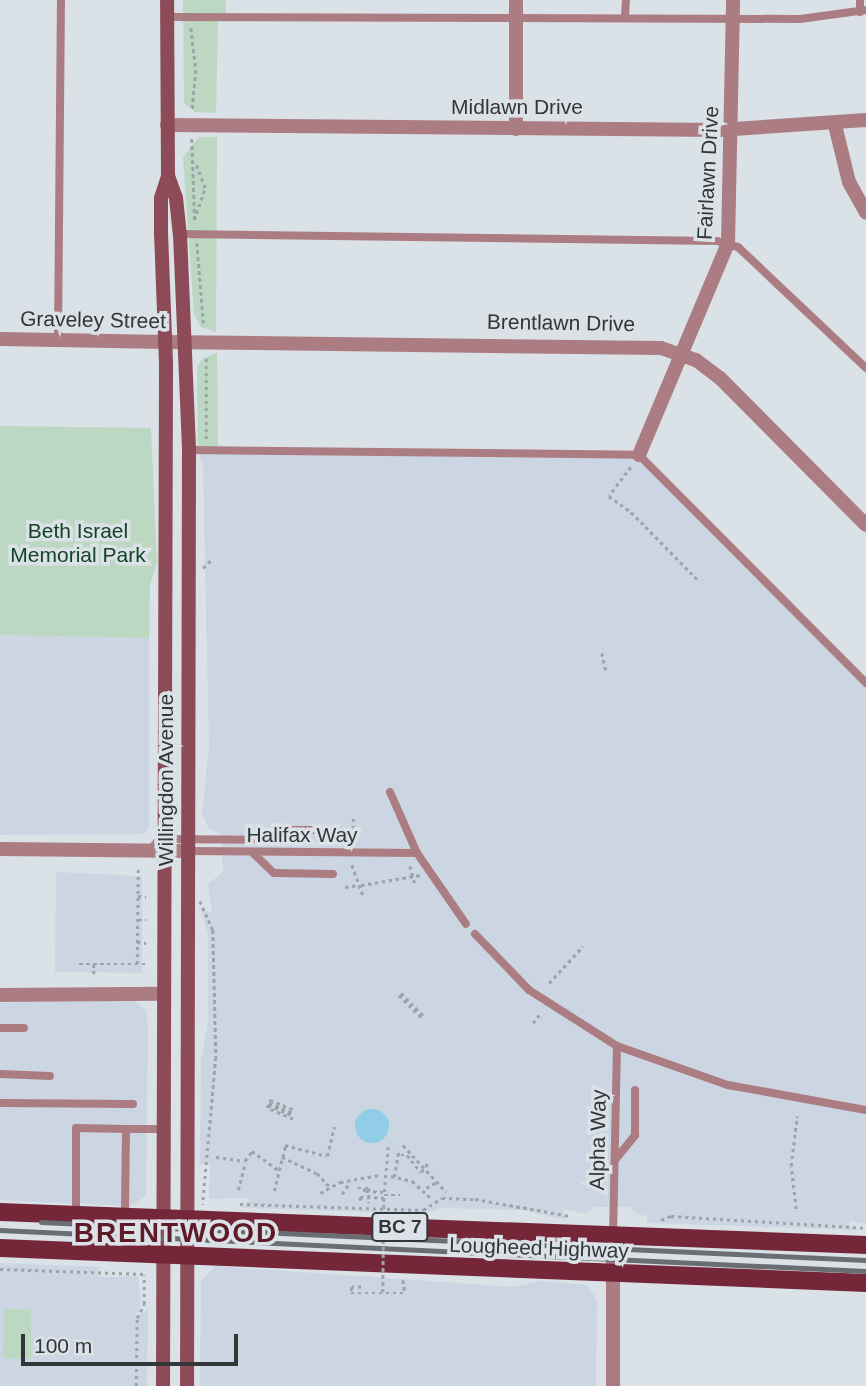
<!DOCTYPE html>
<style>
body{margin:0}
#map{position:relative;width:866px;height:1386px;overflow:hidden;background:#dae1e7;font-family:Arial,sans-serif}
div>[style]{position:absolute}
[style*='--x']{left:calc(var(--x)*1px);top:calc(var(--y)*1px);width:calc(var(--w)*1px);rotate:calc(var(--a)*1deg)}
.built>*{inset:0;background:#cbd6e2}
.green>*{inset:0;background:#bcd8c2}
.water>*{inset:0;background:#91cde6}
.round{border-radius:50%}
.path>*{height:2.5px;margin-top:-1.25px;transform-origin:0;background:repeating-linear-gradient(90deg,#9da3a8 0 3.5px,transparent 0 7px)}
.service>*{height:8px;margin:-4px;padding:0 4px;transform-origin:4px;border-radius:4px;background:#ab7c82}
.minor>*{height:14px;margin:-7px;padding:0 7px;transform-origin:7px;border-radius:7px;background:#ab7c82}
.tertiary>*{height:14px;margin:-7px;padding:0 7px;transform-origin:7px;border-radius:7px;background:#ab7c82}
.secondary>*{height:14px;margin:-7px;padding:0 7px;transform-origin:7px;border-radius:7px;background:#8d4b57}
.primary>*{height:18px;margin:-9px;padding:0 9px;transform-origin:9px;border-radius:9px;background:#752638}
.rail>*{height:4.5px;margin:-2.25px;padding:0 2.25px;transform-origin:2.25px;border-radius:2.25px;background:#6a6e72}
.path-bridge>*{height:2.5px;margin-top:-1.25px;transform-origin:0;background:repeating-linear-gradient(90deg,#9da3a8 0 3.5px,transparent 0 7px)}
span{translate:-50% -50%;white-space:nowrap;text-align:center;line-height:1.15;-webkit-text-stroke:7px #dae1e7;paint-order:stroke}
.shield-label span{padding:2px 5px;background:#dae1e7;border:2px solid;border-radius:5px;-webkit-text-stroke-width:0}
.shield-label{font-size:19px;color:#333638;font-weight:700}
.street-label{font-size:21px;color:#333638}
.park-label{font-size:21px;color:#114523}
.district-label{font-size:28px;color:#5f1a27;font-weight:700;letter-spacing:2px}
.scale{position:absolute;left:21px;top:1334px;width:217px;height:32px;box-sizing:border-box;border:4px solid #333638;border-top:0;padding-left:9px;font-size:21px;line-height:24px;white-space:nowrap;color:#333638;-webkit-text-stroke:5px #dae1e7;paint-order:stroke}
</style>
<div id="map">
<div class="built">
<div style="clip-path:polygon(198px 450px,619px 453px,641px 460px,866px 683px,866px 1224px,850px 1221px,849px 1226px,860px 1230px,647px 1223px,647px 1216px,636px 1214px,630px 1207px,594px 1207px,586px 1214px,563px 1209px,566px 1220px,523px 1210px,442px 1208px,423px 1214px,243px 1208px,249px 1198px,209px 1199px,210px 1162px,200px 1165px,201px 1061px,208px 1021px,208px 935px,201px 910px,212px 912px,208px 884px,223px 872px,221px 834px,210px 829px,202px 815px,209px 747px,203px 467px)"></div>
<div style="clip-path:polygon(0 635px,149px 638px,149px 825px,144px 834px,0 835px)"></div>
<div style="clip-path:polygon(56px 872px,142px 876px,142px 973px,55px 972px)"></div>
<div style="clip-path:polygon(133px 1000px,145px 1009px,148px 1023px,146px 1196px,130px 1206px,0 1200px,0 1003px)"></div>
<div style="clip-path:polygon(0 1263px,102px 1267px,97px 1270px,99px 1277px,138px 1276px,141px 1303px,135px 1318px,148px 1309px,147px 1386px,0 1386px)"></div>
<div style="clip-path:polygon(215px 1266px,514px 1287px,540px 1281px,587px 1285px,597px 1300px,596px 1386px,200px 1386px,201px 1281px)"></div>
</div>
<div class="green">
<div style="clip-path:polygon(183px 0,226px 0,226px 17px,218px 18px,216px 113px,195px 112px,184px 103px)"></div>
<div style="clip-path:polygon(199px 137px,217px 137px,216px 332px,201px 327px,194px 314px,183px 157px)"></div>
<div style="clip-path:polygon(217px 353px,218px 450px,198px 450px,197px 367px,203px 358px)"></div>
<div style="clip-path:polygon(0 426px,151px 428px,157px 563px,150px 585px,149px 638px,0 635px)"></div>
<div style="clip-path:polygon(4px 1309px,31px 1309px,31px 1359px,3px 1358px)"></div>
</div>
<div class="water">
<div class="round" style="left:355px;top:1109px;width:34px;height:34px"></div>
</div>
<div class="path">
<div style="--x:191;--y:28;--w:42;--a:83.2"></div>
<div style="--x:196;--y:70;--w:42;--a:95.4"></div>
<div style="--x:192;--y:139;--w:84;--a:88"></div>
<div style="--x:194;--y:220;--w:34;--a:-71"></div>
<div style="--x:205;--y:188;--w:26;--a:-111"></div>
<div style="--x:197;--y:243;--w:84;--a:85.2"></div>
<div style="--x:206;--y:439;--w:84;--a:-90"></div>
<div style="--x:631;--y:467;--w:36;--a:127"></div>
<div style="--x:609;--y:496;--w:27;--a:36"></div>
<div style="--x:631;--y:512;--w:97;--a:45.4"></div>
<div style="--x:203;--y:568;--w:11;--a:-45"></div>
<div style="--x:602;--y:653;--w:18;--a:77"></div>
<div style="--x:353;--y:836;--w:18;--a:-90"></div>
<div style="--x:352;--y:865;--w:32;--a:70"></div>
<div style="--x:410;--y:866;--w:19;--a:74"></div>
<div style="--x:361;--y:885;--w:61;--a:-9.5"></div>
<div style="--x:345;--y:887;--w:13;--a:-9"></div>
<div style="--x:138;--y:896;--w:8;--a:7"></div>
<div style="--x:200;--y:901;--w:32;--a:66"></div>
<div style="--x:213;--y:930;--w:127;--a:88.6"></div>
<div style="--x:216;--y:1057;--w:148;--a:95.1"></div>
<div style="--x:138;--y:920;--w:8;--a:0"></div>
<div style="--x:137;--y:942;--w:9;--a:6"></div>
<div style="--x:79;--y:964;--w:67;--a:0"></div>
<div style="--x:94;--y:964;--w:10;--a:90"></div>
<div style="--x:137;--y:964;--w:95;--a:-89.4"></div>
<div style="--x:549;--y:983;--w:50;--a:-47.4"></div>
<div style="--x:401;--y:993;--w:34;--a:45"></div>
<div style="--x:399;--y:995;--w:34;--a:45"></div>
<div style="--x:533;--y:1023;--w:10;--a:-53"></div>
<div style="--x:269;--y:1103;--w:27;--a:22"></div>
<div style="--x:268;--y:1105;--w:28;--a:23"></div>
<div style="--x:293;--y:1119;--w:28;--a:-157"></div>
<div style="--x:267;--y:1108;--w:9;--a:-69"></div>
<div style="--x:270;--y:1100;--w:27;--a:22"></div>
<div style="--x:285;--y:1145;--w:43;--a:14.7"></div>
<div style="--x:327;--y:1156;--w:30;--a:-76"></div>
<div style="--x:403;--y:1145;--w:64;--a:47.5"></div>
<div style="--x:401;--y:1155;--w:6;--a:0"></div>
<div style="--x:407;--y:1155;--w:22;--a:51"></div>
<div style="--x:421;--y:1172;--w:11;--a:-52"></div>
<div style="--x:216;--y:1157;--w:29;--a:8"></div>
<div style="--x:245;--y:1161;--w:12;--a:-55"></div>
<div style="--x:252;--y:1151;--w:32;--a:36"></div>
<div style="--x:282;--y:1157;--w:38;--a:25"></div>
<div style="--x:317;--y:1173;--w:18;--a:47"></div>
<div style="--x:391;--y:1176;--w:22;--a:13"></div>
<div style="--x:412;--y:1181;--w:25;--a:42"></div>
<div style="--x:394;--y:1177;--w:28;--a:-80"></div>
<div style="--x:426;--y:1188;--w:14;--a:-30"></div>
<div style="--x:238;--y:1190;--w:28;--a:-75"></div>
<div style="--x:274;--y:1191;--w:49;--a:-76"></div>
<div style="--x:366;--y:1191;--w:9;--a:-159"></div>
<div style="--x:358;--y:1188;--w:11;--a:0"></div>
<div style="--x:369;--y:1188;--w:15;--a:90"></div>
<div style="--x:320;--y:1193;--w:23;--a:-29"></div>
<div style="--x:340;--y:1182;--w:40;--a:-10"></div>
<div style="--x:342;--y:1194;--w:14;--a:-56"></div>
<div style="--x:384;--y:1195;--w:16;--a:0"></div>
<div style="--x:360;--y:1197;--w:6;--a:72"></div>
<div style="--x:240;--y:1204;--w:183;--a:1.9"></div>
<div style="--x:423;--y:1210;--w:22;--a:-32"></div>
<div style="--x:442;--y:1198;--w:33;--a:2"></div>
<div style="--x:475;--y:1199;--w:97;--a:10.1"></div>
<div style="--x:796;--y:1209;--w:43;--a:-96.6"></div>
<div style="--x:791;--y:1166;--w:50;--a:-83.2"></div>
<div style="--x:661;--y:1220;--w:11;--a:-22"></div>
<div style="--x:671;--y:1216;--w:194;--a:3.5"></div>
<div style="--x:0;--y:1269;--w:144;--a:2"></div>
<div style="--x:403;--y:1280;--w:12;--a:81"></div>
<div style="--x:361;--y:1287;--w:9;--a:180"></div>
<div style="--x:352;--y:1287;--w:6;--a:99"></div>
<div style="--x:351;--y:1293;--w:56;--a:0"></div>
<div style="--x:136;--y:1386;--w:68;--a:-89.2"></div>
<div style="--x:137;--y:1318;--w:16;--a:-63"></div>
<div style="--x:144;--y:1304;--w:29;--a:-90"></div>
</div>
<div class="service">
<div style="--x:860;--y:12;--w:12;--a:-90"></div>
<div style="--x:167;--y:17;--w:633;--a:0.18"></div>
<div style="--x:800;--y:19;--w:67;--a:-7.8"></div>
<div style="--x:625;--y:17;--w:17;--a:-87"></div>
<div style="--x:180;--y:234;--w:537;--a:0.75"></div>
<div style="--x:717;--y:241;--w:22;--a:16"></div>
<div style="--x:738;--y:247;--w:176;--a:43.4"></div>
<div style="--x:58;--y:340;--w:340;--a:-89.5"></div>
<div style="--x:189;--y:450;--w:450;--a:0.6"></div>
<div style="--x:639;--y:455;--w:322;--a:45.1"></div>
<div style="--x:390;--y:792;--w:67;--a:66.1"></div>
<div style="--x:417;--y:853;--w:86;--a:55.4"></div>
<div style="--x:150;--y:851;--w:15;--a:-53"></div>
<div style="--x:159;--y:839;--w:113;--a:0.5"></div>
<div style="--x:272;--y:840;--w:21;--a:-28"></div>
<div style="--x:291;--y:830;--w:47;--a:0"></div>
<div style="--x:187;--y:851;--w:230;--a:0.5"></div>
<div style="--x:252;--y:852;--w:30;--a:44"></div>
<div style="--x:274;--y:873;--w:59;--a:1"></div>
<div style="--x:475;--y:934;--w:78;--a:46"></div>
<div style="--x:529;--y:990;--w:104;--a:32.5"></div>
<div style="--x:617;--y:1046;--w:118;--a:19.4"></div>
<div style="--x:728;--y:1085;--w:140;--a:10.3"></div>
<div style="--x:0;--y:1028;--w:24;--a:0"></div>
<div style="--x:0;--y:1074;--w:50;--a:2.3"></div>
<div style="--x:0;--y:1103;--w:133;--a:0.4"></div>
<div style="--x:126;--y:1129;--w:36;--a:0"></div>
<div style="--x:615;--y:1160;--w:32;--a:-51"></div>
<div style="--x:635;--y:1135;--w:45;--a:-90"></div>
<div style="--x:76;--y:1215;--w:87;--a:-90"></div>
<div style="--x:76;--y:1128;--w:50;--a:1.1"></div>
<div style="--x:126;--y:1129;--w:87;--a:90.7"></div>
<div style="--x:613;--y:1236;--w:190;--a:-88.8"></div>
</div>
<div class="minor">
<div style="--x:516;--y:0;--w:129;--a:90"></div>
<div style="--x:167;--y:125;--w:552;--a:0.52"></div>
<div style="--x:719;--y:130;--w:147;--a:-3.9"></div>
<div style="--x:835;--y:125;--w:59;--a:76.2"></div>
<div style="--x:849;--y:182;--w:35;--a:61"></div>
<div style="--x:0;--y:339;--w:165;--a:1"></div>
<div style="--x:639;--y:455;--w:230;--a:-67.2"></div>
<div style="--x:728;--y:243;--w:243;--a:-88.8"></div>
<div style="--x:0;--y:995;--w:162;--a:-0.4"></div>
<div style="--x:613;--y:1386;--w:150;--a:-90"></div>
</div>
<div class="tertiary">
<div style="--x:165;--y:342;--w:496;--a:0.7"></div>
<div style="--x:661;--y:348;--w:37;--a:19"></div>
<div style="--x:696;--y:360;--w:30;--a:37"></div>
<div style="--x:720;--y:378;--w:207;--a:45.2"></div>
<div style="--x:0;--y:849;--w:187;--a:0.6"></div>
</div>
<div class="secondary">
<div style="--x:168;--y:176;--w:23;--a:70"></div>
<div style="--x:176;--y:198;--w:36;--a:84"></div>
<div style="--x:180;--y:234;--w:216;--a:87.6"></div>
<div style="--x:189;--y:450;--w:936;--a:90.12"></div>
<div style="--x:163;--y:1386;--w:1023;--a:-89.83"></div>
<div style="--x:166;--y:363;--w:128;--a:-92.2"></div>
<div style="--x:161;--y:235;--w:37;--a:-90"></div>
<div style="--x:161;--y:198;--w:23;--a:-72"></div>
<div style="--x:168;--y:176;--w:176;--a:-90.3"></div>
</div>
<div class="primary">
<div style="--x:0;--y:1212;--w:867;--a:2.18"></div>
<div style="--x:0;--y:1248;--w:867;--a:2.31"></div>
</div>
<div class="rail">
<div style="--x:41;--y:1222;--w:826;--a:2.64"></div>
<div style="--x:0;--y:1230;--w:867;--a:2.71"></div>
</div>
<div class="path-bridge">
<div style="--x:366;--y:1191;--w:18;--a:3"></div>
<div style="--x:384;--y:1192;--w:45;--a:-84.9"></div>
<div style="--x:360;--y:1197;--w:24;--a:2"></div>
<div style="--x:384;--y:1198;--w:94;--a:90.6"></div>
</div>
<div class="shield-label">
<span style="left:400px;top:1227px">BC 7</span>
</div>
<div class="street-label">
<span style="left:517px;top:107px">Midlawn Drive</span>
<span style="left:708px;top:173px;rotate:-87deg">Fairlawn Drive</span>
<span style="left:93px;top:320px;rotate:1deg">Graveley Street</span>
<span style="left:561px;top:323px;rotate:1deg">Brentlawn Drive</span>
<span style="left:166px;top:780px;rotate:-90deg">Willingdon Avenue</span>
<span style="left:302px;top:835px">Halifax Way</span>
<span style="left:598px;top:1140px;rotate:-89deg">Alpha Way</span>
<span style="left:539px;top:1248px;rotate:2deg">Lougheed Highway</span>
</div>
<div class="park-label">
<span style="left:78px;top:543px">Beth Israel<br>Memorial Park</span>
</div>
<div class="district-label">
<span style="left:176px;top:1233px">BRENTWOOD</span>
</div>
<div class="scale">100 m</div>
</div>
